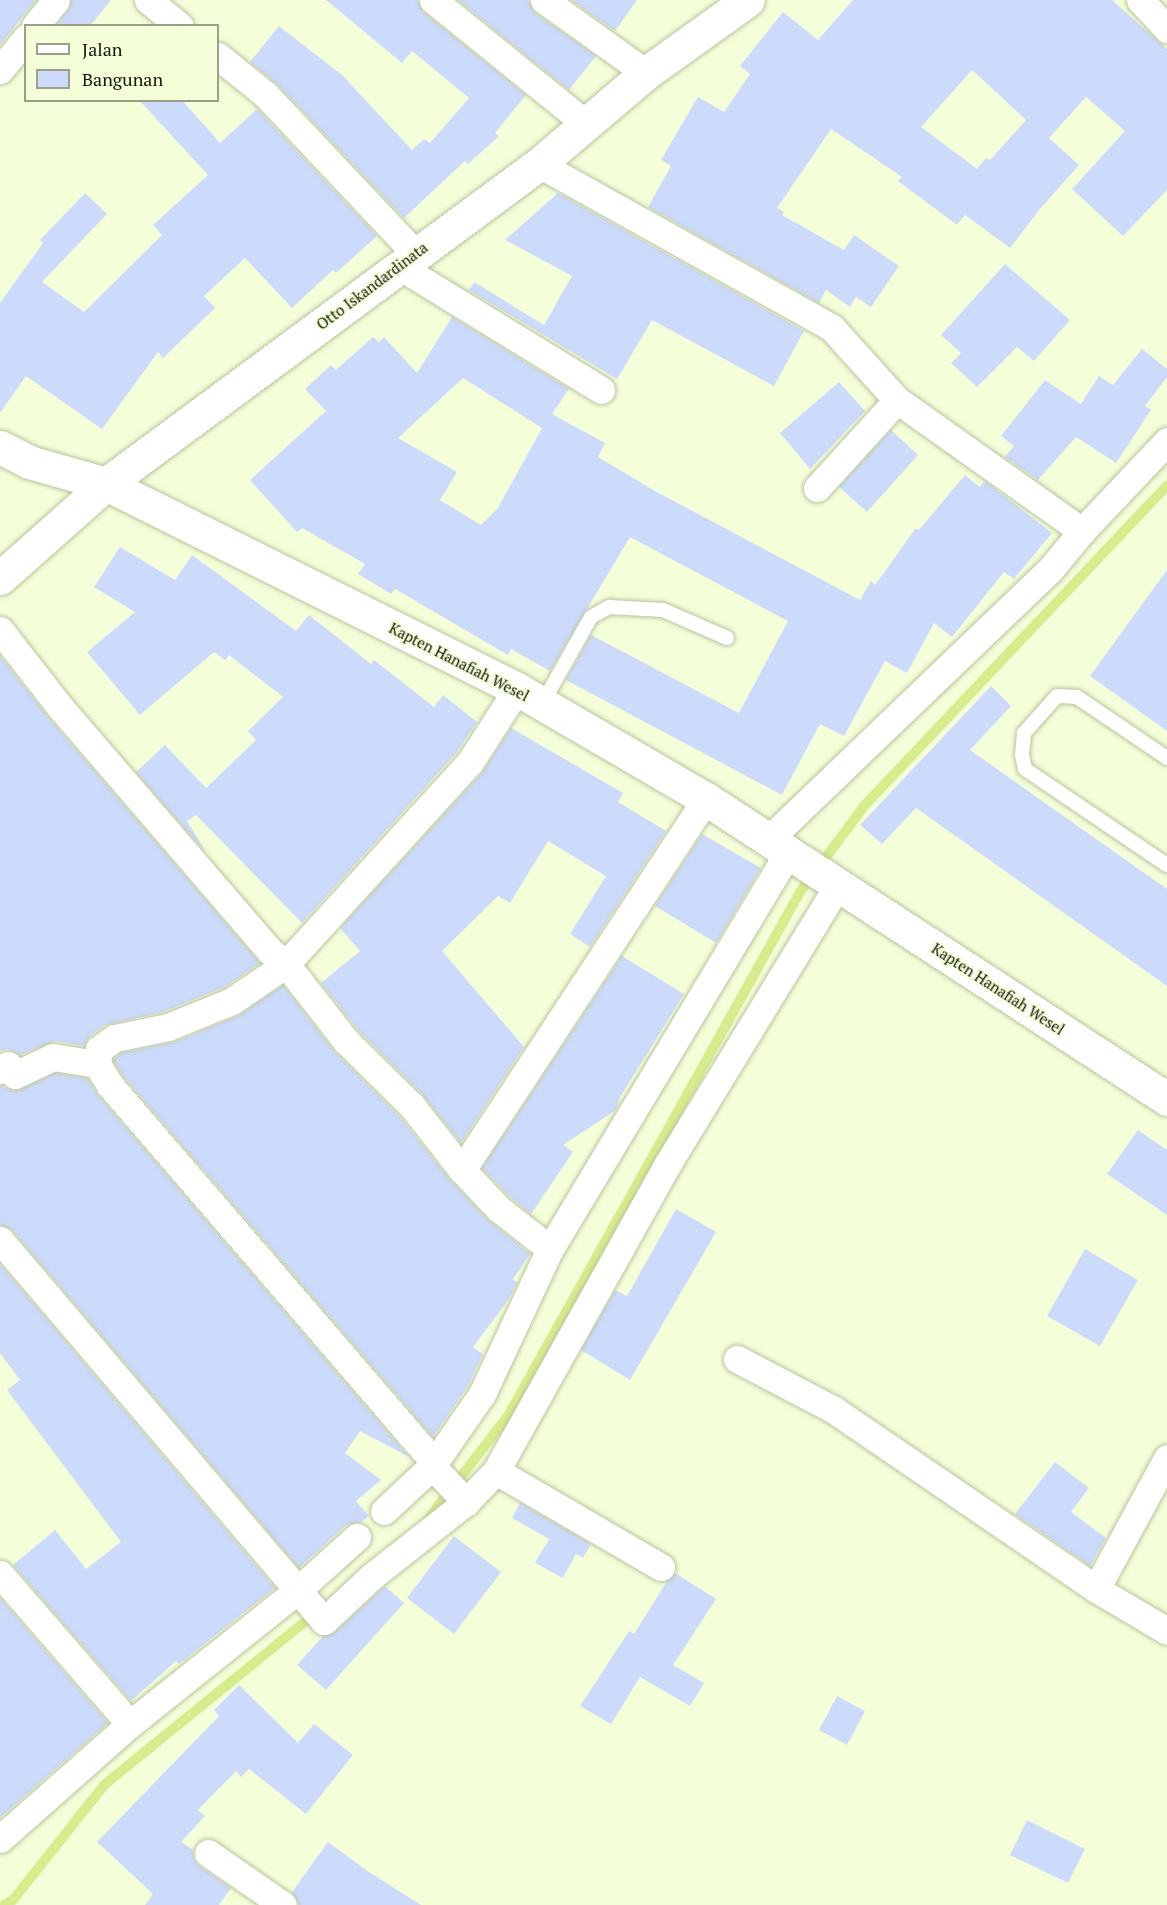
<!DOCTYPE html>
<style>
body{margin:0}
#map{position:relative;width:1167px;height:1905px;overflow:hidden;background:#f4fed9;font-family:"PT Serif",serif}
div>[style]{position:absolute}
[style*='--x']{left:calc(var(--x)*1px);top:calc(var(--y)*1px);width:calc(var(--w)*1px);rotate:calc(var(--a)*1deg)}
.stream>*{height:10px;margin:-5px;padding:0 5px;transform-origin:5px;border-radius:5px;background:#d6ec8d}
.building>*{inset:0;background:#ccdbfc}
.roads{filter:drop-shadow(0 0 2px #bac39f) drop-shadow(0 0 2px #bac39f)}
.lane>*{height:14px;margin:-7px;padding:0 7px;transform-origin:7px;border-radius:7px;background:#fff}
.street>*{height:27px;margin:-13.5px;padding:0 13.5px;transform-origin:13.5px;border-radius:13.5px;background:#fff}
.primary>*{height:33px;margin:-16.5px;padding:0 16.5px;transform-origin:16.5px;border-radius:16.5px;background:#fff}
span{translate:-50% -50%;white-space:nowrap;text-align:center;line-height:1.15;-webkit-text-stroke:4.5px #f4fed9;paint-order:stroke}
.street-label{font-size:15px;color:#131609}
.legend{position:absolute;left:24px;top:24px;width:195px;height:78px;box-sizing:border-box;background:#f4fed9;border:2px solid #9aa186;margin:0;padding:8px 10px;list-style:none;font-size:18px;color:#131609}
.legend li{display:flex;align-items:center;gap:12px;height:30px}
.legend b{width:30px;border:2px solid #9aa186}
</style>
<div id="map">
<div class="stream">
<div style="--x:428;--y:1519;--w:130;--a:-52.2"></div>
<div style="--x:508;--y:1416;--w:600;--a:-60.87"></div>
<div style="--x:800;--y:892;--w:107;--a:-53.3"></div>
<div style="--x:864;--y:806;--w:441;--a:-46.6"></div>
<div style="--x:4;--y:1905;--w:10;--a:-29"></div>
<div style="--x:13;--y:1900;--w:147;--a:-51.6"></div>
<div style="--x:104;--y:1785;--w:274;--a:-39.1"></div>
</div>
<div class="building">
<div style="clip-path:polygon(0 0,36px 0,0 45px)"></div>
<div style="clip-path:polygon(71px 0,111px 0,90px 26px,56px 26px,69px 9px)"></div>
<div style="clip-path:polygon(326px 0,418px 0,423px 12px,526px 95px,495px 133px,499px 136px,468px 164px,465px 161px,404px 218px,277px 84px,250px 62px,279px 26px,342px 75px,412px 150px,424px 139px,430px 143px,469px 98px,412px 51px,402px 63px)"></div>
<div style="clip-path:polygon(458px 0,528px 0,535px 13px,596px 56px,569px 90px)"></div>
<div style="clip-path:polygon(571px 0,637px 0,615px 31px)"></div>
<div style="clip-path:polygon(evenodd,853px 0,1112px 0,1167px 49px,1167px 190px,1123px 236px,1072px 189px,1125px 131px,1086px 97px,1049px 138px,1079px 165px,1040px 209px,1010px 248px,965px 215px,957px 225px,898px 181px,902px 177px,831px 129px,777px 208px,784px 212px,782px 215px,844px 250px,854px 235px,899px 266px,871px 307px,856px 297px,850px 307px,826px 290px,819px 303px,648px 207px,671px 166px,661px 160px,698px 97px,724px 112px,750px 74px,740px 66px,783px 12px,818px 40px,853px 0,972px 70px,1026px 120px,990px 160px,986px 158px,977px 169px,921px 127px,972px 70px)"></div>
<div style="clip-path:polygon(139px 100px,182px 100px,220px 143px,257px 109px,377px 236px,336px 273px,333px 270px,292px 308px,245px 258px,204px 296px,215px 308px,163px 358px,158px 352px,102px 429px,26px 376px,0 413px,0 303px,43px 243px,40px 240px,85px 193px,107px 214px,42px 282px,84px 312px,162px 235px,153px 225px,208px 175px)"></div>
<div style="clip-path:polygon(558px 193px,804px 331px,774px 386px,652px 320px,617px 379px,469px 290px,474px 282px,544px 325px,572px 276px,505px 240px)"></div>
<div style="clip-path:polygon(1005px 264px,1070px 320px,1034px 361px,1017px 347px,977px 387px,951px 363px,961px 353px,941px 335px)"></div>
<div style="clip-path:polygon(evenodd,452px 317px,569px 389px,552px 414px,605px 443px,598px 457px,655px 491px,860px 600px,871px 581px,875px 585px,916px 528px,919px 530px,965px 475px,980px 487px,985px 481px,1052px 533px,1014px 579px,1004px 572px,952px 637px,934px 623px,907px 673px,885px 661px,844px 736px,820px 724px,782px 795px,566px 680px,591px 635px,739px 713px,788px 621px,630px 537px,550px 671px,511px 649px,508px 655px,395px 589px,391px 594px,358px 574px,365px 564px,302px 528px,297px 532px,250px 480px,326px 411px,305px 389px,331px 365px,336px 370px,373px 337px,379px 342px,384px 337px,417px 373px,452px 317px,463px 378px,542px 428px,498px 508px,481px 525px,440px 500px,457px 472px,398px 438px,463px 378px)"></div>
<div style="clip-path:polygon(1142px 349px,1167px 369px,1167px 377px,1145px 406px,1151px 410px,1116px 463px,1076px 437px,1038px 480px,1005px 457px,1014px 446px,1001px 436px,1045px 380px,1081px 404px,1099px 376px,1113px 385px)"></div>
<div style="clip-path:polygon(839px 382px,865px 411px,810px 469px,780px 433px)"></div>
<div style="clip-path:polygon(891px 430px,918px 455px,867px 512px,839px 487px)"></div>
<div style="clip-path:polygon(120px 547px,175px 580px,192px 555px,296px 631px,309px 615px,371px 664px,374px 660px,434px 707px,443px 695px,477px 722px,457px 752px,302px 923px,196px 815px,187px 821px,207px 854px,136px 772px,165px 745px,206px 788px,256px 740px,248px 731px,283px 697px,229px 655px,225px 660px,214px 652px,140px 715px,87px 652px,135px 612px,94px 587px)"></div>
<div style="clip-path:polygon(1167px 570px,1167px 731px,1090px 676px)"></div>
<div style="clip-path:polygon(0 656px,48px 717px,260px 963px,225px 987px,163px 1012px,106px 1025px,90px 1036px,84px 1046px,55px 1041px,20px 1055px,8px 1049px,0 1051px)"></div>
<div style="clip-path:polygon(991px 686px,1011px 706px,970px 750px,1167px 889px,1167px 986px,916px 808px,882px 844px,860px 825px)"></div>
<div style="clip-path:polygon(511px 728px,623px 793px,618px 802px,666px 831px,590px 947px,570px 934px,606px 876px,548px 841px,510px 903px,498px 896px,442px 951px,524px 1047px,461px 1143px,423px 1095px,358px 1030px,321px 983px,360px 951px,340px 928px,482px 773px)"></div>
<div style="clip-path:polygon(702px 834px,761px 868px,716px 943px,655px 906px)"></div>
<div style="clip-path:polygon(622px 956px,684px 994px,620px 1097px,616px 1110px,563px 1145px,573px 1152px,531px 1214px,510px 1197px,482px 1168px)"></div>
<div style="clip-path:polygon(283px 985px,334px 1051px,400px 1117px,451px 1181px,489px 1221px,530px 1254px,513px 1279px,517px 1283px,509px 1299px,473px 1347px,483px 1354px,468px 1386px,433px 1437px,123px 1076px,113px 1060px,121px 1053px,174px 1042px,238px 1016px)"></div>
<div style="clip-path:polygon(55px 1073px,87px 1078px,98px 1095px,409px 1457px,360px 1431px,345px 1453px,381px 1480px,356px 1501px,369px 1516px,361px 1522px,346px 1525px,299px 1568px,12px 1230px,0 1225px,0 1086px,14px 1091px,21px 1089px)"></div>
<div style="clip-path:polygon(1138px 1130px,1167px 1150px,1167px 1215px,1107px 1174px)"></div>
<div style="clip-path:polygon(676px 1209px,716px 1232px,630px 1380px,581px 1350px,615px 1290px,627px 1296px)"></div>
<div style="clip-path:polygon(1085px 1249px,1138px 1280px,1100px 1346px,1047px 1316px)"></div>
<div style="clip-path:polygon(0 1264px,275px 1588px,179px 1664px,176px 1661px,131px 1701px,13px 1565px,55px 1530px,86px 1569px,121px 1542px,7px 1390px,20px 1380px,0 1353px)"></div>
<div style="clip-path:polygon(1055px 1462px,1089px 1488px,1071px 1512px,1106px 1538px,1090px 1566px,1015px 1514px)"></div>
<div style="clip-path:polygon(520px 1503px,591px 1544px,583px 1558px,576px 1554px,563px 1578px,535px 1563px,549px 1539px,512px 1518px)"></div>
<div style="clip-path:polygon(454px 1536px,501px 1572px,454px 1634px,407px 1598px)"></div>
<div style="clip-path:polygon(675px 1573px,716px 1599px,673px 1665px,704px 1683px,690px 1706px,640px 1677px,611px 1724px,580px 1706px,629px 1631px,634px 1634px,667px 1581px)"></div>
<div style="clip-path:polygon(385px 1586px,404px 1603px,326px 1690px,297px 1665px,323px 1636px,335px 1632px)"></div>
<div style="clip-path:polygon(0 1598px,108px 1723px,0 1818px)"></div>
<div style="clip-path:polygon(239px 1685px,298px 1743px,314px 1724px,353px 1755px,306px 1814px,249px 1769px,241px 1777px,236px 1771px,198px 1810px,205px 1816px,181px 1842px,193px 1850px,194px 1859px,199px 1866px,231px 1888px,219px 1905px,145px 1905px,153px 1894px,97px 1842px,219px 1716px,214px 1710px)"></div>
<div style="clip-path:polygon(837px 1696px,865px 1711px,847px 1745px,819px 1730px)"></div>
<div style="clip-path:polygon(1027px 1820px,1085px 1849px,1068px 1883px,1010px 1855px)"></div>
<div style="clip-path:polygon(328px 1842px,369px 1872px,421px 1905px,299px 1905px,292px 1892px)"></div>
</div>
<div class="roads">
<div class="lane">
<div style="--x:542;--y:704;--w:100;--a:-60.6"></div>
<div style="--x:591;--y:617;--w:21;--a:-29"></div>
<div style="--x:609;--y:607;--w:54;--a:3.2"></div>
<div style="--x:663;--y:610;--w:70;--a:23.6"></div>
<div style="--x:1167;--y:758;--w:109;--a:-145.9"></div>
<div style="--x:1077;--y:697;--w:20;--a:-177"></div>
<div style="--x:1057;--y:696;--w:50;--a:131.7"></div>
<div style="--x:1024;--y:733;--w:22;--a:95"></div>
<div style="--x:1022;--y:755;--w:14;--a:78"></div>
<div style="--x:1025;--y:769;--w:171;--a:34.1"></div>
</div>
<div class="street">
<div style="--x:148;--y:0;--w:41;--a:39.1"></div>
<div style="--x:433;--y:0;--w:197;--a:39"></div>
<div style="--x:544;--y:0;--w:125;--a:35.6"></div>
<div style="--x:1140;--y:0;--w:40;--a:47"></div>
<div style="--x:35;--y:26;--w:33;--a:-51"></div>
<div style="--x:218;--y:56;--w:62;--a:39.1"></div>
<div style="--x:266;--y:95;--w:219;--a:46.7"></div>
<div style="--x:0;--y:70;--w:41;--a:-50.9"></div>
<div style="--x:539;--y:164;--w:336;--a:29.2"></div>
<div style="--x:832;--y:328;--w:97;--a:47.9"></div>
<div style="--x:897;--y:400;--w:227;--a:35.3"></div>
<div style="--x:399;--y:266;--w:237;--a:31.5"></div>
<div style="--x:817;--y:488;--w:119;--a:-47.7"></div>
<div style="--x:0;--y:630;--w:98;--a:52.1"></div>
<div style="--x:60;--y:707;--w:322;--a:49.3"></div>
<div style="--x:270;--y:951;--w:21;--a:39"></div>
<div style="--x:286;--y:964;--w:273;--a:-47.7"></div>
<div style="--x:470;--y:762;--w:87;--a:-57.2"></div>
<div style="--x:768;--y:840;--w:389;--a:-43.8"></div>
<div style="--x:1049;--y:571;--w:52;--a:-50.5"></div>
<div style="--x:1082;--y:531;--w:124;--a:-46.6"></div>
<div style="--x:0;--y:1070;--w:9;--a:-32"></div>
<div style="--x:8;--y:1065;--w:12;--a:55"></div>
<div style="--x:15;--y:1075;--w:42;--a:-25.3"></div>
<div style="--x:53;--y:1057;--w:45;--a:9"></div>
<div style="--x:462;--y:1170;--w:444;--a:-56.7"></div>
<div style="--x:0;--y:1240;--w:500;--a:49.62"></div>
<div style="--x:324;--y:1621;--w:64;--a:-43.1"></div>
<div style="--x:371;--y:1577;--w:121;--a:-38.3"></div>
<div style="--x:466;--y:1502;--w:43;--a:-45.9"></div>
<div style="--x:496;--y:1471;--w:191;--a:30.2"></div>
<div style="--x:737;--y:1359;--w:110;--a:27.7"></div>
<div style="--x:834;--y:1410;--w:317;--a:34.3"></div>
<div style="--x:1096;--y:1589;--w:82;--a:30.6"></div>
<div style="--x:434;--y:1462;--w:497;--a:-130.7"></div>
<div style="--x:110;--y:1085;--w:25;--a:-122"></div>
<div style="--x:97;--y:1064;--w:15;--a:-82"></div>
<div style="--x:99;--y:1049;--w:19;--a:-35"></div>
<div style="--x:115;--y:1038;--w:54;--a:-11.7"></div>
<div style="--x:168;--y:1027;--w:69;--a:-22.1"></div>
<div style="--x:232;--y:1001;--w:65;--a:-34.4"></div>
<div style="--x:286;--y:964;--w:98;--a:52.1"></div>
<div style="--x:346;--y:1041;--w:93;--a:44.6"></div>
<div style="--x:412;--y:1106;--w:81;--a:52"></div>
<div style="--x:462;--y:1170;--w:54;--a:46.5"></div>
<div style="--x:499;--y:1209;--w:65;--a:38.1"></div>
<div style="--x:432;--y:1466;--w:50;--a:46.6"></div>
<div style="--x:496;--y:1471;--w:351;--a:-60.8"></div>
<div style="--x:667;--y:1165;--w:328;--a:-58.6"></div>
<div style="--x:384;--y:1511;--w:66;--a:-43.2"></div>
<div style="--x:432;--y:1466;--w:88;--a:-55.2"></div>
<div style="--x:482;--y:1394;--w:160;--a:-64.9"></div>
<div style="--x:550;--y:1249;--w:463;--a:-59"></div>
<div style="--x:0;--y:1574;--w:198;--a:49.1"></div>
<div style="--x:1096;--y:1589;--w:149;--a:-61.5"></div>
<div style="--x:0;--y:1839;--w:174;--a:-41.5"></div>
<div style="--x:130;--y:1724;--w:216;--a:-38.6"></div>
<div style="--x:299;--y:1589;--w:78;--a:-41.9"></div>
<div style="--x:208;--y:1853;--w:91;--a:34.7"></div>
</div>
<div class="primary">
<div style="--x:0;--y:447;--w:33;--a:27"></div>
<div style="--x:29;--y:462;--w:80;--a:15.9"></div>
<div style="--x:106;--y:484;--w:459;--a:26.5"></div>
<div style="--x:517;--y:689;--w:219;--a:30.2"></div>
<div style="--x:706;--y:799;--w:550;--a:33.05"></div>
<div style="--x:0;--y:578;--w:142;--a:-41.6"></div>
<div style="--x:106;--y:484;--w:538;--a:-36.47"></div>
<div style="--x:539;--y:164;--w:140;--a:-40.4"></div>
<div style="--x:646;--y:73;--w:125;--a:-35.6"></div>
</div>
</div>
<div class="street-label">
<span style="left:372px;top:286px;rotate:-37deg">Otto Iskandardinata</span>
<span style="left:459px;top:662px;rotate:27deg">Kapten Hanafiah Wesel</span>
<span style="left:998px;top:989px;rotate:33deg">Kapten Hanafiah Wesel</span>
</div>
<ul class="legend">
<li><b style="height:8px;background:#fff"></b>Jalan</li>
<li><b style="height:16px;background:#ccdbfc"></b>Bangunan</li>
</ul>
</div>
